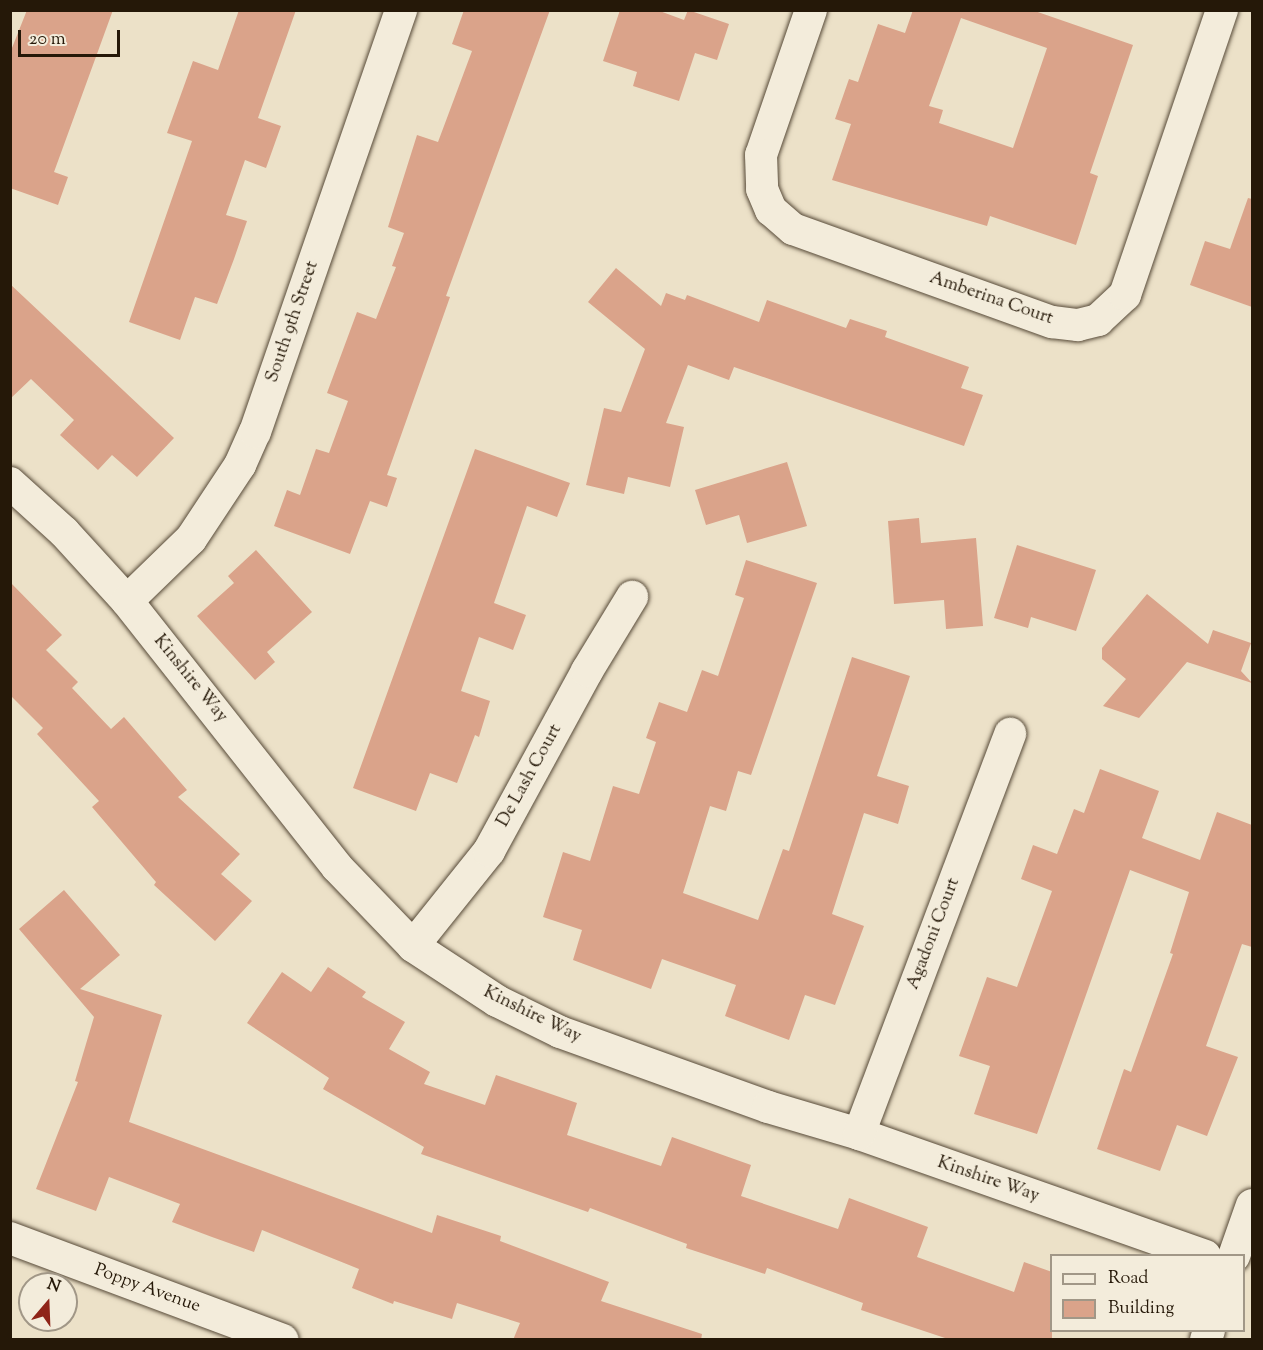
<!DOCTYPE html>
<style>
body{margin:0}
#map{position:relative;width:1263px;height:1350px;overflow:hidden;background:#ece1c8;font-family:"Sorts Mill Goudy",serif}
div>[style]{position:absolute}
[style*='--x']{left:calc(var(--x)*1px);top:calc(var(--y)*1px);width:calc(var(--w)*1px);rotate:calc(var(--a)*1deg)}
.building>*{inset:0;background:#daa38a}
.roads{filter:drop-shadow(0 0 2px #574a38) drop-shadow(0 0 2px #574a38)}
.street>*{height:32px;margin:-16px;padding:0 16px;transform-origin:16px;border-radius:16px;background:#f3ecdb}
span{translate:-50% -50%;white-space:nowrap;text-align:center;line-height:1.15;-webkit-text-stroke:6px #f3ecdb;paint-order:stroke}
.street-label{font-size:18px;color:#251808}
.frame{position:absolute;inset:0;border:12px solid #251808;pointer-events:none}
.legend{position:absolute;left:1050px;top:1254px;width:195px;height:78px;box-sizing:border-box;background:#f3ecdb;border:2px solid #a19787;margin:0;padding:8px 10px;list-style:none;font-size:18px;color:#251808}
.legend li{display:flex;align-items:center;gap:12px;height:30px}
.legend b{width:30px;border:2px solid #a19787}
.north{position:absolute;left:18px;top:1272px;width:60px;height:60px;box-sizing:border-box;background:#f3ecdb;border:2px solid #a19787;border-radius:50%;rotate:19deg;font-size:16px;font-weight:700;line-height:24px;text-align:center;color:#251808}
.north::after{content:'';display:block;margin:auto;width:21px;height:27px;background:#8f2418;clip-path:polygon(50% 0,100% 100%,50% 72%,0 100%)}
.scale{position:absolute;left:18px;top:30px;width:102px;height:27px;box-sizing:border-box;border:3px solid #251808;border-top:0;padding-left:8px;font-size:18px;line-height:21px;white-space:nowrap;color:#251808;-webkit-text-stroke:4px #f3ecdb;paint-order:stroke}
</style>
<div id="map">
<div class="building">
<div style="clip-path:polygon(27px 10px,113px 10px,54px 172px,68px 177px,58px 205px,10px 188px,10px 53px)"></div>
<div style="clip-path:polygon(239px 10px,296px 10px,258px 118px,281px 126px,266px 168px,245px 160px,226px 215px,247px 221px,234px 259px,217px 304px,195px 297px,180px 340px,129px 322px,192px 141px,167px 133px,193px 61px,218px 70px)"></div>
<div style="clip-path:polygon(464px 10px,550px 10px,446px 296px,450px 297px,387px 475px,397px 478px,387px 507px,370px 501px,350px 554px,274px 526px,287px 490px,300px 495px,316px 449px,329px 453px,348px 401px,327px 393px,357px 312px,376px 319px,396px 267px,392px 266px,404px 233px,388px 227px,417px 135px,438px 142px,472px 51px,452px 44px)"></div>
<div style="clip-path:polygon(620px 10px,657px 10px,684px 20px,688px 10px,729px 24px,717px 60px,695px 53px,679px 101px,633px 86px,637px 72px,603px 61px)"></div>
<div style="clip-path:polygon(evenodd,913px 10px,1032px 10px,1133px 45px,1090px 173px,1098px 176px,1076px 245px,990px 216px,987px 226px,832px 180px,851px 124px,835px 119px,849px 79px,858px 82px,878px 24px,905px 33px,913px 10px,961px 18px,1047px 48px,1013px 148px,939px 123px,943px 110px,929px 106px,961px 18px)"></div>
<div style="clip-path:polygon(1248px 198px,1252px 199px,1252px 307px,1190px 285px,1205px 241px,1230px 249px)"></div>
<div style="clip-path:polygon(616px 268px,661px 306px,666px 293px,685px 300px,687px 295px,759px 322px,767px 300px,846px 328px,850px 319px,887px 331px,885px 337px,969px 367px,961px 388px,983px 395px,964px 446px,734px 367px,729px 380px,688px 365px,666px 423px,684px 427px,670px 487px,628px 477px,624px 494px,586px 485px,604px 408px,621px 412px,645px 349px,588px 302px)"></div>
<div style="clip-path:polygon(10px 284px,174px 438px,137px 477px,112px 455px,98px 470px,60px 435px,74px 420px,31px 379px,10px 399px)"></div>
<div style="clip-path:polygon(475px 449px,570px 483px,557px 517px,527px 506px,494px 603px,526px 615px,513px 650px,479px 637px,461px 691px,490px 701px,479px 737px,475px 735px,457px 783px,430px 773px,416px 811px,353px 788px)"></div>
<div style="clip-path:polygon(787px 462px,807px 526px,747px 543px,739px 515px,706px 525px,695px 490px)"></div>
<div style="clip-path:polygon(919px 518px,921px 543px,976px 538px,983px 626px,946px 629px,944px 600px,894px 604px,888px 521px)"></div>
<div style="clip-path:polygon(1017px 545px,1096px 570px,1076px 631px,1031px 617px,1028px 628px,994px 618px)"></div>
<div style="clip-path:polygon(256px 550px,312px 612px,267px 652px,275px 662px,255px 680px,197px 616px,234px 583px,228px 576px)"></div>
<div style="clip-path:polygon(746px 560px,817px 583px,751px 775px,738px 771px,726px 811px,710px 806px,683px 893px,758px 920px,783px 849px,789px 851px,852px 657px,910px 676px,877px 776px,909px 786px,898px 824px,864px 813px,832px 914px,864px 926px,835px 1005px,805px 995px,789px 1040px,725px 1016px,736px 985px,662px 959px,651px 989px,573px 960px,582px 930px,543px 917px,563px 852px,590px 861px,613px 786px,639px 794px,656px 742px,646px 738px,659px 702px,687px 712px,702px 670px,718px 676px,744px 598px,735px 595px)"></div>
<div style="clip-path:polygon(10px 582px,62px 635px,46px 650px,78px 682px,72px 688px,111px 729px,124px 717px,187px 790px,178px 797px,240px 854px,221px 874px,252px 901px,215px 941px,154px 885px,156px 882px,92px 807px,99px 801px,37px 734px,43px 728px,10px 695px)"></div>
<div style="clip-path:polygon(1147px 594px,1208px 644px,1213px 630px,1251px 643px,1241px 671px,1252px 683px,1187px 662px,1139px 718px,1103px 706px,1126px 679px,1102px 659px,1102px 648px)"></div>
<div style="clip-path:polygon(1100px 769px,1159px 791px,1142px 838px,1200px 860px,1217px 812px,1252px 825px,1252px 947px,1242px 944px,1206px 1046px,1238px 1057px,1207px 1136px,1177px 1125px,1160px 1171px,1097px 1149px,1124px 1069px,1131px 1072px,1173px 954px,1170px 953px,1189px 892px,1130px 870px,1037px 1134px,974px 1114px,990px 1066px,959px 1056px,987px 977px,1017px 987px,1052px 891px,1021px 879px,1033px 845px,1057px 854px,1074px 809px,1084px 813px)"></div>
<div style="clip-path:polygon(64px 890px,120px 955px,80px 989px,162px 1015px,129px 1122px,432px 1233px,437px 1215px,501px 1236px,500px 1241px,609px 1282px,601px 1301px,702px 1334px,701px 1340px,513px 1340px,520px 1323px,457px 1303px,452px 1319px,394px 1301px,393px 1304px,352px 1288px,359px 1269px,262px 1230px,254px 1252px,212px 1237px,172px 1222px,180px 1204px,109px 1177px,96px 1211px,36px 1189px,78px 1082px,75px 1081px,94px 1017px,19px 929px)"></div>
<div style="clip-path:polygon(328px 967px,366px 992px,362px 997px,405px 1022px,389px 1049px,430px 1072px,424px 1084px,485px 1105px,496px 1075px,577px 1103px,567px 1135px,661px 1166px,672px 1137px,751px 1165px,741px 1196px,838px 1229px,849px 1198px,928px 1227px,917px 1257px,1014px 1292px,1024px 1262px,1052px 1272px,1052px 1340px,951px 1340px,861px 1310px,863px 1303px,767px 1268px,765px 1274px,686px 1248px,687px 1244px,590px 1208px,588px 1212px,421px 1154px,424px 1147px,323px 1089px,329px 1078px,247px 1023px,282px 972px,311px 992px)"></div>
</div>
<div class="roads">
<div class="street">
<div style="--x:811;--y:10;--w:153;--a:109"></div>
<div style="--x:761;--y:155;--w:34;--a:88"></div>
<div style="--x:762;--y:189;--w:23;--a:67"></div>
<div style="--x:771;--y:210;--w:29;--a:41"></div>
<div style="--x:793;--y:229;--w:275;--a:19.8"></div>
<div style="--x:1052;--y:322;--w:26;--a:7"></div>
<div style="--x:1078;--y:325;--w:21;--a:-14"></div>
<div style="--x:1098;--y:320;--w:37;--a:-43"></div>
<div style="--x:1125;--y:295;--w:301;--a:-71.2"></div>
<div style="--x:10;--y:483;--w:73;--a:42.2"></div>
<div style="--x:64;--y:532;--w:93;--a:47.6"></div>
<div style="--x:127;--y:601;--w:339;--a:51.7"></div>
<div style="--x:337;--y:867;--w:110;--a:46.1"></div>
<div style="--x:413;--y:946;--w:100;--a:33.2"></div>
<div style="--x:497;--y:1001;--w:70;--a:26.2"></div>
<div style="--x:560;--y:1032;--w:221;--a:19.8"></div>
<div style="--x:768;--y:1107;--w:95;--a:16.5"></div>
<div style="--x:859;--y:1134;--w:367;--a:19.4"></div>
<div style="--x:127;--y:601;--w:89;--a:-44.1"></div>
<div style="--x:191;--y:539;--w:89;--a:-56.5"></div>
<div style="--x:240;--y:465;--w:36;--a:-66"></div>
<div style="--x:255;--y:432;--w:447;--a:-70.9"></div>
<div style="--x:413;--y:946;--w:122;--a:-51.3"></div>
<div style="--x:489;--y:851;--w:205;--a:-61.4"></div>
<div style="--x:587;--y:671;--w:87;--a:-58.7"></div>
<div style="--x:859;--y:1134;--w:428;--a:-69.3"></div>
<div style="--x:10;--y:1238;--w:291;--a:20.5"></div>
<div style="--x:1234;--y:1256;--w:54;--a:-70.6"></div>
<div style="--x:1206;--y:1340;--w:10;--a:-73"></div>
</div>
</div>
<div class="street-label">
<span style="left:991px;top:299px;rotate:19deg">Amberina Court</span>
<span style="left:293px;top:322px;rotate:-71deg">South 9th Street</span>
<span style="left:190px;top:679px;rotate:51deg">Kinshire Way</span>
<span style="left:530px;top:776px;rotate:-61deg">De Lash Court</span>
<span style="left:934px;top:934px;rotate:-69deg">Agadoni Court</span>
<span style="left:532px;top:1015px;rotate:26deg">Kinshire Way</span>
<span style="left:988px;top:1180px;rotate:19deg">Kinshire Way</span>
<span style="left:147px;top:1289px;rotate:20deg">Poppy Avenue</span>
</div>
<div class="frame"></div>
<ul class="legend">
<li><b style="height:8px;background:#f3ecdb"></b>Road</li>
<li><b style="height:16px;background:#daa38a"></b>Building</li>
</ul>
<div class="north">N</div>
<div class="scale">20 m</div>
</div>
